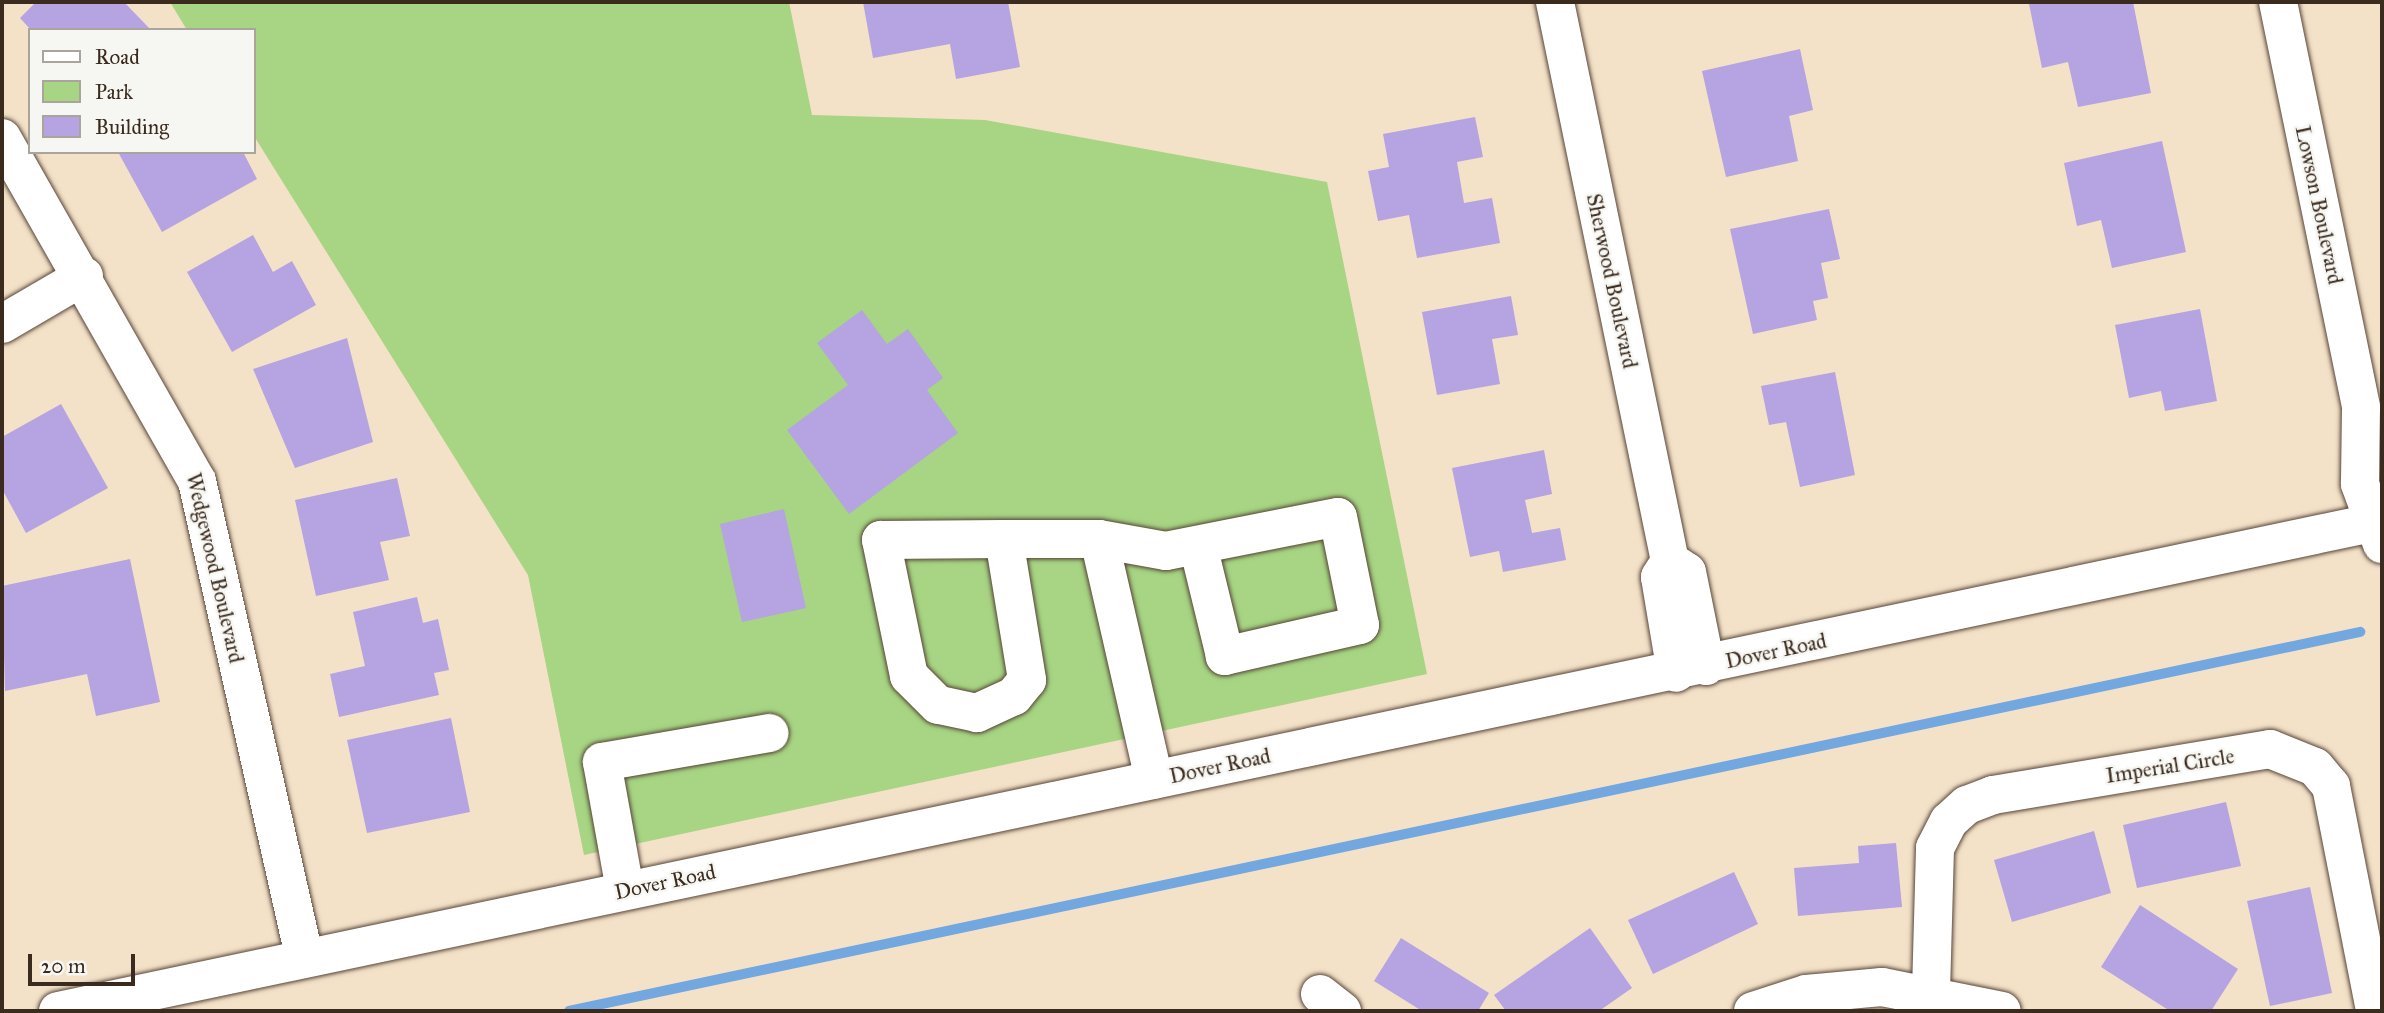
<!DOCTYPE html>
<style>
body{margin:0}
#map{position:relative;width:2384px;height:1013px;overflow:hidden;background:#f3e1c8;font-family:"IM FELL Great Primer",serif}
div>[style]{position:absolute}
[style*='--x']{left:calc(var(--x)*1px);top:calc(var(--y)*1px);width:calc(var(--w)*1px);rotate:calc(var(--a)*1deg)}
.green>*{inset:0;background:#a7d583}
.stream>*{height:10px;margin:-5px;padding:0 5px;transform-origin:5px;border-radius:5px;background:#72a7df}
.building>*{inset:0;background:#b5a3e2}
.roads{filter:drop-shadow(0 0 2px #574538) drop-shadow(0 0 2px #574538)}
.minor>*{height:38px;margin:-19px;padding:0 19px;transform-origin:19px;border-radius:19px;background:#fff}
span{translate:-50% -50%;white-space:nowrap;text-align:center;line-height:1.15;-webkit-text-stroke:5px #f6f6f2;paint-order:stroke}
.street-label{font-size:21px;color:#3b2a1e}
.frame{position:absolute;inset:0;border:4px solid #3b2a1e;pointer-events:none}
.legend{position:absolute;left:28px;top:28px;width:228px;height:126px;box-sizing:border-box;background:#f6f6f2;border:2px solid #aba49d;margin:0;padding:9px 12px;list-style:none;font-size:21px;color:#3b2a1e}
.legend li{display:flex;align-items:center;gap:14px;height:35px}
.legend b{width:35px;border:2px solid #aba49d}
.scale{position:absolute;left:28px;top:954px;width:107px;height:32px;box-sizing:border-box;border:4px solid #3b2a1e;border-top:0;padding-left:9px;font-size:21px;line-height:24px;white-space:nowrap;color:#3b2a1e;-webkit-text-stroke:5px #f6f6f2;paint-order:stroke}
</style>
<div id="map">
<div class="green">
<div style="clip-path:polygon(170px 2px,789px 2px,812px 115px,985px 120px,1327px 182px,1427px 674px,584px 855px,528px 575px,254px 136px,254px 30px,187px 30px)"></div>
</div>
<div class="stream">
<div style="--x:569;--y:1011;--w:1831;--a:-11.95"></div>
</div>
<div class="building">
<div style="clip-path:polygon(36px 2px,124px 2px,151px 30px,31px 30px,20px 18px)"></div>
<div style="clip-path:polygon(863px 2px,1008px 2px,1020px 67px,956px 79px,950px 44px,873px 58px)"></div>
<div style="clip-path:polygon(2133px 2px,2151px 93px,2078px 107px,2068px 62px,2042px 68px,2029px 4px)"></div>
<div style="clip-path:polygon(1800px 49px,1813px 110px,1789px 116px,1798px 161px,1726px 177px,1702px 71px)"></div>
<div style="clip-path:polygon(1475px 117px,1483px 157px,1457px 162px,1464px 203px,1492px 198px,1500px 243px,1417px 258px,1409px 215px,1378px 221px,1368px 171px,1389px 167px,1383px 134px)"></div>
<div style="clip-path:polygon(2162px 141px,2186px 252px,2112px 268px,2101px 220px,2077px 226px,2064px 163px)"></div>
<div style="clip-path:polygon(118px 152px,243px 152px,257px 179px,162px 232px)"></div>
<div style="clip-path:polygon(1829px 209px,1840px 259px,1821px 263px,1828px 298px,1813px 301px,1817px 320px,1753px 334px,1730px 229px)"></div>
<div style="clip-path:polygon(253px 235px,273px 272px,292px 261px,316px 305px,232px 352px,187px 272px)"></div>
<div style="clip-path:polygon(1511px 296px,1518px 335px,1492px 339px,1500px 384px,1437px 395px,1422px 312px)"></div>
<div style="clip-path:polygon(2200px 309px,2217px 401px,2165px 411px,2161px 391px,2129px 398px,2115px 325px)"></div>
<div style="clip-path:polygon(862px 310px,887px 344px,908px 329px,943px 378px,927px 390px,958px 433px,849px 514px,787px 430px,848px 385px,817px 343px)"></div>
<div style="clip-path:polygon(347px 338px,373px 442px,295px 468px,253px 369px)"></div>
<div style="clip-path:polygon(1835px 372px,1855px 475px,1800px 487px,1786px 422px,1769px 425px,1761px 386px)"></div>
<div style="clip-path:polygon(61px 404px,108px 488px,26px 533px,2px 489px,2px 437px)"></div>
<div style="clip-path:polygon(1544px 450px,1552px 494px,1525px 500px,1532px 533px,1560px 528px,1566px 560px,1503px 572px,1499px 551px,1470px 557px,1452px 468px)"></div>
<div style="clip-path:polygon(397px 478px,410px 536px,380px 542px,389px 580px,316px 596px,295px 500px)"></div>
<div style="clip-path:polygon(784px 509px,806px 608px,742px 622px,720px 524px)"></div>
<div style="clip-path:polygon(130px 559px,160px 702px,96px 716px,87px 674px,5px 691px,2px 586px)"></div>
<div style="clip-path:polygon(417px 597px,423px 623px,438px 619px,449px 670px,434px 673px,439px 695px,339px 717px,330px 674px,365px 666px,353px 612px)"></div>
<div style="clip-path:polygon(451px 718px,470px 812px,367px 833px,347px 740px)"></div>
<div style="clip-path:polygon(2226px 802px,2241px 866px,2137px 888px,2123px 825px)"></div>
<div style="clip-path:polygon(2094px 831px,2111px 893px,2012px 922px,1994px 860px)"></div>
<div style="clip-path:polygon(1896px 843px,1902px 907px,1798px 916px,1794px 868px,1859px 863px,1858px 846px)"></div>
<div style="clip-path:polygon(1734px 872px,1758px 924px,1653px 974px,1628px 920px)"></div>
<div style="clip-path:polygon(2310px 887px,2332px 993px,2270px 1006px,2247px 901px)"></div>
<div style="clip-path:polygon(2140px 905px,2238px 969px,2211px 1011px,2170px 1011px,2101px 967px)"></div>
<div style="clip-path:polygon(1590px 928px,1632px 988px,1599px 1011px,1506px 1011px,1494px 995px)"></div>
<div style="clip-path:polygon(1401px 938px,1489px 993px,1478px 1011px,1422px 1011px,1374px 981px)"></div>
</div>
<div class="roads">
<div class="minor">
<div style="--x:1555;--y:2;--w:571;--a:78.38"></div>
<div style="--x:1670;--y:561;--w:19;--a:122"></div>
<div style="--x:1660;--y:577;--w:97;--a:80.5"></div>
<div style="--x:2278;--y:2;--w:414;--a:78.4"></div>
<div style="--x:2361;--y:408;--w:76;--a:90.8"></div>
<div style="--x:2360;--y:484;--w:64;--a:69.9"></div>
<div style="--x:2;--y:138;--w:395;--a:60.4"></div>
<div style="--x:197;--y:481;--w:488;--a:77.3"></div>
<div style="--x:2;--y:324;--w:95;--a:-30.3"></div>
<div style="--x:1004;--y:539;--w:143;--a:80.7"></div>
<div style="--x:1027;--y:680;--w:21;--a:129"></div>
<div style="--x:1014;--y:696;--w:41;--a:155.3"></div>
<div style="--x:977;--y:713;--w:40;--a:-168"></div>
<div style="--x:938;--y:705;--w:41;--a:-135"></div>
<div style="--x:909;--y:676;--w:139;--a:-101.6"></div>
<div style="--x:881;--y:540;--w:123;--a:-0.5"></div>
<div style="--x:1004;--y:539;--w:95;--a:0"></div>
<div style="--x:1099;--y:539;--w:247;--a:77.1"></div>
<div style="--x:1099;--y:539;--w:68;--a:10.2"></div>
<div style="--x:1166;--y:551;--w:175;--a:-11.2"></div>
<div style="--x:1338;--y:517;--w:110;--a:78.5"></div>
<div style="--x:1360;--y:625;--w:139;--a:167.1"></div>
<div style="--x:1225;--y:656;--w:114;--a:-103.7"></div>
<div style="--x:1670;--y:561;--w:20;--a:33"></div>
<div style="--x:1687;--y:572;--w:96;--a:78.6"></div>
<div style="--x:625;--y:890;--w:130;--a:-100.2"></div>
<div style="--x:602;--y:762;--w:170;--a:-9.8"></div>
<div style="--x:1931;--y:992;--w:144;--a:-88.4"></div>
<div style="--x:1935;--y:848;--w:30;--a:-63"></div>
<div style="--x:1949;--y:821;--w:24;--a:-42"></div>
<div style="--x:1967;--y:805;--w:28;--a:-21"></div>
<div style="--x:1993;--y:795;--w:281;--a:-9.4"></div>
<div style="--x:2270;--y:749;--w:48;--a:21.8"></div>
<div style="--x:2315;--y:767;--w:25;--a:50"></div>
<div style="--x:2331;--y:786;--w:229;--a:78.9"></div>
<div style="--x:1320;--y:994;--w:28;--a:38"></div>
<div style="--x:58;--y:1011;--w:2375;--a:-11.91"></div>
<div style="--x:1753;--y:1011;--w:56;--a:-17.8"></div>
<div style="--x:1806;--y:994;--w:76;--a:-5.3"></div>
<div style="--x:1882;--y:987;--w:122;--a:11.3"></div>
</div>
</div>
<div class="street-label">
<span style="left:2319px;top:205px;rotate:78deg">Lowson Boulevard</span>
<span style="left:1612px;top:281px;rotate:78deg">Sherwood Boulevard</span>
<span style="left:215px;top:568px;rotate:77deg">Wedgewood Boulevard</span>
<span style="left:1776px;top:651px;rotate:-12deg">Dover Road</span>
<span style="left:1220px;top:766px;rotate:-12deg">Dover Road</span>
<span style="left:2170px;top:766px;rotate:-9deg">Imperial Circle</span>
<span style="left:665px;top:882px;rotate:-12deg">Dover Road</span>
</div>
<div class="frame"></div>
<ul class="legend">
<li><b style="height:9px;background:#fff"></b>Road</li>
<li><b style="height:19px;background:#a7d583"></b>Park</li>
<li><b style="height:19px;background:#b5a3e2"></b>Building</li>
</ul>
<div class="scale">20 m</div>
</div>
